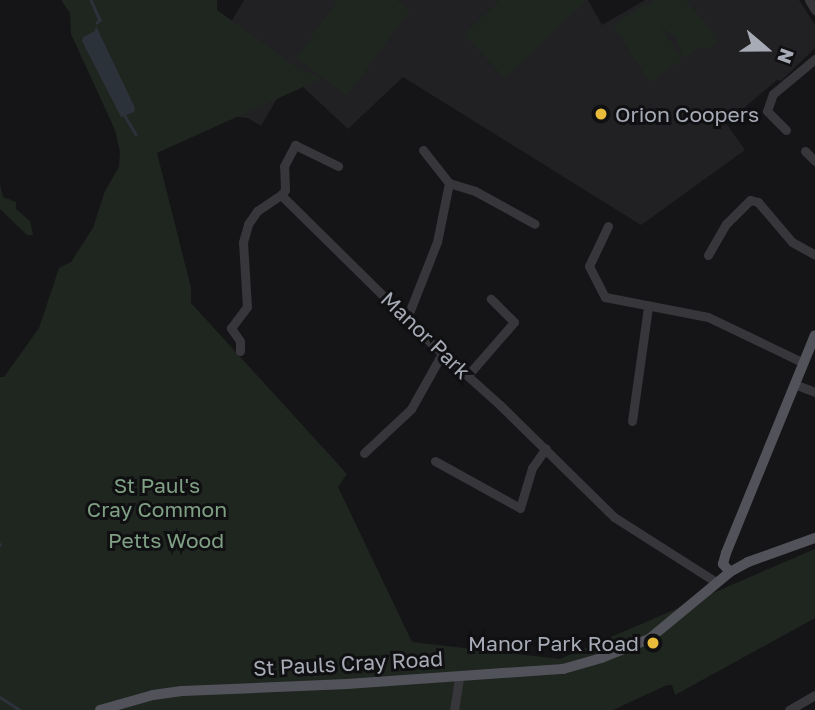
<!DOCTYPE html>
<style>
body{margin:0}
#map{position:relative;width:815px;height:710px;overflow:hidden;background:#151517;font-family:"Golos Text",sans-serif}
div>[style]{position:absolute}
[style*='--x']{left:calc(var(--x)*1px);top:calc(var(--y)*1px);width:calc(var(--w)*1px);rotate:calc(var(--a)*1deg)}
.built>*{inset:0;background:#212123}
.green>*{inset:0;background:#1f2620}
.water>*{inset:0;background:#2c323a}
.stream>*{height:2.5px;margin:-1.25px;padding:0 1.25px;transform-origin:1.25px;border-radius:1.25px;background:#2c323a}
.minor>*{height:9px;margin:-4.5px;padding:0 4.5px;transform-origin:4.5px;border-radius:4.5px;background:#36363b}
.major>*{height:10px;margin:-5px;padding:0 5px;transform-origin:5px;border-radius:5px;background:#52535a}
.dots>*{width:19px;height:19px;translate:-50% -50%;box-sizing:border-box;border:4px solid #101012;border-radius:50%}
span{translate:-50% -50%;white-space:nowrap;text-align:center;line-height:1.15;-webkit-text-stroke:6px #101012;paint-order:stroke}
.poi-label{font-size:21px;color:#a7abb6}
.left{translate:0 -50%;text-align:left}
.right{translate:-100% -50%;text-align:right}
.street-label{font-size:21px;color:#a7abb6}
.park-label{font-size:21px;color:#7fa084}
.north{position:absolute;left:731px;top:14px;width:70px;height:70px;-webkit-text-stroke:5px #101012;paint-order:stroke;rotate:110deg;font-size:19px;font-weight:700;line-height:28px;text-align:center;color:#a7abb6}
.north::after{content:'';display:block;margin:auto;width:24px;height:32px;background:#a7abb6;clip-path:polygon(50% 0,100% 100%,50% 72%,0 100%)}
</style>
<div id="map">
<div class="built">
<div style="clip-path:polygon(244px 0,588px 0,602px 25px,645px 0,799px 0,815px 25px,815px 48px,781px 81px,777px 80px,726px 123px,745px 150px,641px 225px,403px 77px,348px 129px,302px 86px,283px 88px,261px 126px,248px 118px,227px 116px,228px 27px)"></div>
</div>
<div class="green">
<div style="clip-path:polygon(61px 0,217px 0,217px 10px,238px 25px,295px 66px,321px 79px,157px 153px,191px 288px,191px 303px,347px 474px,338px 487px,412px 642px,560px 659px,815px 549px,815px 618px,675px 695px,672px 685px,667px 685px,613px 710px,0 710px,0 377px,4px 377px,39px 328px,59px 268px,71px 262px,93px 228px,105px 191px,119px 167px,120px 152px,115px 130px,71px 34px,70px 13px)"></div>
<div style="clip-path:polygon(338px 0,396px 0,410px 10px,347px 96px,296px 58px)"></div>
<div style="clip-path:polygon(500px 0,585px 0,586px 1px,505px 78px,464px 35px)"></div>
<div style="clip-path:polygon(653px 0,685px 0,717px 36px,715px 45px,709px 48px,699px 48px,683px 58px,675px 36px,666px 31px,656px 19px,682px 60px,650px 82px,613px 25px,646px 3px,648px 6px)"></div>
<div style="clip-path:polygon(0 184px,3px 197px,16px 202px,16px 209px,30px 221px,33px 235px,27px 235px,0 209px)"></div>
</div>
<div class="water">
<div style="clip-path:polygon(96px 26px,135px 108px,134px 112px,121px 117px,82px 41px,83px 37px,95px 31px)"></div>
</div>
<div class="stream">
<div style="--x:91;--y:0;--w:22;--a:66"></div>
<div style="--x:100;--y:20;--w:4;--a:135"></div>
<div style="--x:125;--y:116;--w:21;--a:59"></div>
<div style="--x:0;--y:544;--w:1;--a:90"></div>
<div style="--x:0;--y:697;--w:24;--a:33"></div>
</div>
<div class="minor">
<div style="--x:809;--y:0;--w:12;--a:59"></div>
<div style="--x:786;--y:130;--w:27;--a:-135"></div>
<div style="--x:767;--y:111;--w:18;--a:-71"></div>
<div style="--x:773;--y:94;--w:55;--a:-39.8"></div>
<div style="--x:805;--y:151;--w:14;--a:45"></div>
<div style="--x:449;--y:183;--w:27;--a:17"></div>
<div style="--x:475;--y:191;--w:68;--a:28.8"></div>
<div style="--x:281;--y:195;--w:6;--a:-51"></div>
<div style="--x:285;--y:190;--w:24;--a:-92"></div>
<div style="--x:284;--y:166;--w:24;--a:-62"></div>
<div style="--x:295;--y:145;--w:48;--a:26"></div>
<div style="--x:608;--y:226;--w:44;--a:115.4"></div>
<div style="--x:589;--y:266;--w:35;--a:63"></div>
<div style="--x:605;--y:297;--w:105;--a:11"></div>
<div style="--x:708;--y:317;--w:104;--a:25.6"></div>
<div style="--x:708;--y:255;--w:36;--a:-60"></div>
<div style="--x:726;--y:224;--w:34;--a:-45"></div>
<div style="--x:750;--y:200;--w:8;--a:14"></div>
<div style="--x:758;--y:202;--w:52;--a:49.6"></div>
<div style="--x:792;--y:242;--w:26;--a:29"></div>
<div style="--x:407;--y:318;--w:82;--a:-68.5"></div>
<div style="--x:437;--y:242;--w:60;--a:-78.5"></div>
<div style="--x:449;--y:183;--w:42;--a:-128.2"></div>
<div style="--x:240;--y:351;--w:10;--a:-90"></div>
<div style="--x:240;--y:341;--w:16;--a:-125"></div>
<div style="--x:231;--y:328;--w:26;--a:-53"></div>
<div style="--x:247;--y:307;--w:65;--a:-93.5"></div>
<div style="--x:243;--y:242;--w:19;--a:-74"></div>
<div style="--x:248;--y:224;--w:16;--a:-55"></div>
<div style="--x:257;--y:211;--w:29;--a:-34"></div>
<div style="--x:281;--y:195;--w:212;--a:44.6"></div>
<div style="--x:432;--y:344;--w:91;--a:41.9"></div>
<div style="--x:500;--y:405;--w:160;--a:44.5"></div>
<div style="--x:614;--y:517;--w:121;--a:32.5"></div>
<div style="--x:468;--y:375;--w:70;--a:-49"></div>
<div style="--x:514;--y:322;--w:33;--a:-135"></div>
<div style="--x:794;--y:384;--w:22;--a:21"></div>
<div style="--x:632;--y:421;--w:115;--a:-82"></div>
<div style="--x:364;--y:453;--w:64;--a:-43.1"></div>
<div style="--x:411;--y:409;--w:65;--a:-60.7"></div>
<div style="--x:435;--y:461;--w:97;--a:28.9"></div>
<div style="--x:520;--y:508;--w:42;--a:-73.3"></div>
<div style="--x:532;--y:468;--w:24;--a:-55"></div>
<div style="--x:454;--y:710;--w:33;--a:-81"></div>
<div style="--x:789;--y:710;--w:30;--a:-30"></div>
</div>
<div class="major">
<div style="--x:730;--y:572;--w:11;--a:-131"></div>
<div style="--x:723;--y:564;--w:11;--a:-75"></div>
<div style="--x:726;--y:553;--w:235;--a:-67.8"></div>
<div style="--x:100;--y:710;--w:55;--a:-15.8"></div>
<div style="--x:153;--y:695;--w:29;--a:-8"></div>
<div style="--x:182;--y:691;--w:165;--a:-2.4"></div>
<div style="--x:347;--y:684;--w:217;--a:-4"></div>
<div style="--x:563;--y:669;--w:40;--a:-16"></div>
<div style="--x:601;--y:658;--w:52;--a:-21.6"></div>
<div style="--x:649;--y:639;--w:105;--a:-39.6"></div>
<div style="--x:730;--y:572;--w:21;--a:-29"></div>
<div style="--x:748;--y:562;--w:71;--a:-19.7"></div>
</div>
<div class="dots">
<div style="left:601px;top:114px;background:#e9bb3a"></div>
<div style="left:653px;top:643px;background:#e9bb3a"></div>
</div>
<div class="poi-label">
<span class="left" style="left:615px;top:114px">Orion Coopers</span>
<span class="right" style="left:639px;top:643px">Manor Park Road</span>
</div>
<div class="street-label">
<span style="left:426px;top:335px;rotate:44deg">Manor Park</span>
<span style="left:348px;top:663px;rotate:-3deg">St Pauls Cray Road</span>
</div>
<div class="park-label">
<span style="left:157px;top:497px">St Paul's<br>Cray Common</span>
<span style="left:166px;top:540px">Petts Wood</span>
</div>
<div class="north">N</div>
</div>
